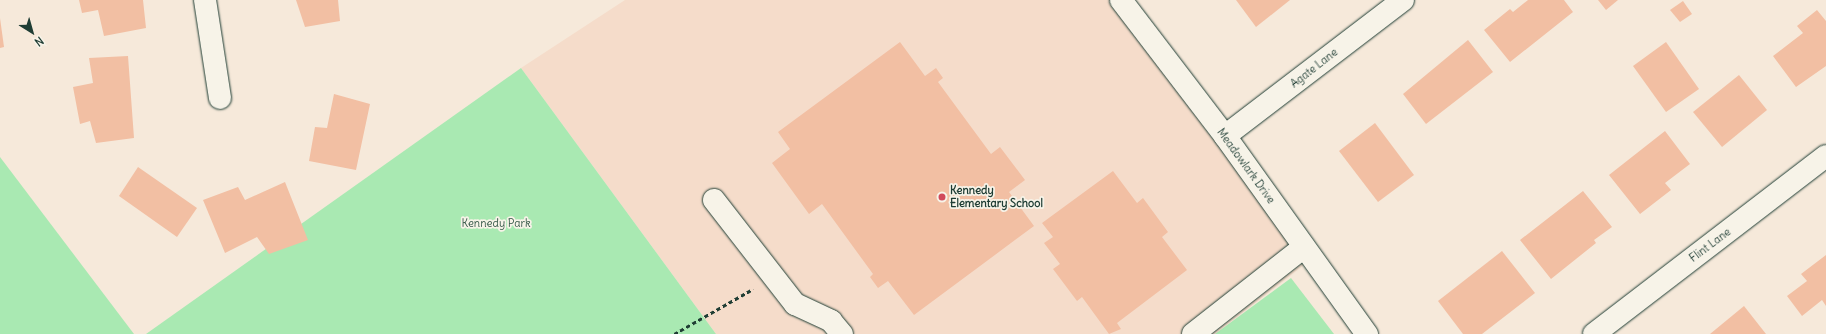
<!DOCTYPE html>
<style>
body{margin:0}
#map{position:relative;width:1826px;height:334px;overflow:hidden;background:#f6e9da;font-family:Delius,sans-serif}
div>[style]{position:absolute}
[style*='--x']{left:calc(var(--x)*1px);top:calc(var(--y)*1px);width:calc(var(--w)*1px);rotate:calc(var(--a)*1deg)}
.built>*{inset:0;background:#f5dcca}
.green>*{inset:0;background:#a9e9b2}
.building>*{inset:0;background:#f2bfa3}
.path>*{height:2.5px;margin-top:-1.25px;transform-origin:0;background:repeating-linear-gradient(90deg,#1f3d34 0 4px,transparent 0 7px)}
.roads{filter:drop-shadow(0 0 1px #1f3d34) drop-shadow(0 0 1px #1f3d34)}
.minor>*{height:22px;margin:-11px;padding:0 11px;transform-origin:11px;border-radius:11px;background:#f7f3e8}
.dots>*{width:11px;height:11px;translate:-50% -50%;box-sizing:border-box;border:2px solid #f7f3e8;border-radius:50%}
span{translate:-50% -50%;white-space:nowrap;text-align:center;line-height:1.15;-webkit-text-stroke:3.5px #f7f3e8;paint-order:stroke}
.street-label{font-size:11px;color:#1f3d34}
.poi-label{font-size:11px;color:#1f3d34;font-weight:700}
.left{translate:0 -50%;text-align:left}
.park-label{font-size:11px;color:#345747}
.north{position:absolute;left:12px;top:12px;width:40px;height:40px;-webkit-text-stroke:3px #f7f3e8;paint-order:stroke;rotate:143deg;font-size:11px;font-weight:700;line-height:16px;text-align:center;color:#1f3d34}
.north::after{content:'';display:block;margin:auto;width:14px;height:18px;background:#1f3d34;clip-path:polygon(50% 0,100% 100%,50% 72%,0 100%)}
</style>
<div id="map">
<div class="built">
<div style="clip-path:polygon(625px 0,1124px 0,1313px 258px,1215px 334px,716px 334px,521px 68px)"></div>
</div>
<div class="green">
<div style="clip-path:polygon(521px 68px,716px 334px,146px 334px)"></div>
<div style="clip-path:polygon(0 157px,134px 334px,0 334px)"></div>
<div style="clip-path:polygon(1291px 278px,1334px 334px,1215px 334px)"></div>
</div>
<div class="building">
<div style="clip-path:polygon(79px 0,143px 0,146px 28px,104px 36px,98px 10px,82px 13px)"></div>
<div style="clip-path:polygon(296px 0,338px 0,340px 21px,305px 27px)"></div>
<div style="clip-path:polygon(1236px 0,1290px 0,1256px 27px)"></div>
<div style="clip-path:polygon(1528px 0,1564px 0,1573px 12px,1510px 62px,1484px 30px,1510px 9px,1513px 12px)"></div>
<div style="clip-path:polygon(1598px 0,1618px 0,1606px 10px)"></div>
<div style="clip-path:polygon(1683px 1px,1692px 14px,1680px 22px,1670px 10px)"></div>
<div style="clip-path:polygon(1817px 10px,1826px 21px,1826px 66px,1796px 87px,1773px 56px,1803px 33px,1797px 26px)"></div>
<div style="clip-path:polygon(0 18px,4px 47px,0 48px)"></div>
<div style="clip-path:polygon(1468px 40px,1493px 72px,1426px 124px,1403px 94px)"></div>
<div style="clip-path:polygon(900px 42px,925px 76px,936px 68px,943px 78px,938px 82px,991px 154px,1000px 147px,1025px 180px,1009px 192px,1034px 226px,914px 315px,888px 281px,878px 288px,870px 277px,873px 274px,822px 204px,809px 214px,772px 163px,790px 149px,778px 132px)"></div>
<div style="clip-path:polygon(1666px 42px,1699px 89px,1666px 112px,1633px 66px)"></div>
<div style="clip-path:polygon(128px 56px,134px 138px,96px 143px,90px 121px,80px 124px,73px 87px,93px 83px,89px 58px)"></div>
<div style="clip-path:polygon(1739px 75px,1767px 110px,1722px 147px,1693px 112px)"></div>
<div style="clip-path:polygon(334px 94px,370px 104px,356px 170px,309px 161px,315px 127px,327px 128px)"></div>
<div style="clip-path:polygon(1375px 123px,1414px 175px,1378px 202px,1339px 151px)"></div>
<div style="clip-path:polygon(1665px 131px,1690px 164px,1665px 183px,1671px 190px,1640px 214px,1609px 175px)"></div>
<div style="clip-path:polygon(138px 167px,197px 208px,177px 237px,119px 196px)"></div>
<div style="clip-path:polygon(1113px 171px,1137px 203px,1143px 198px,1168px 232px,1162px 237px,1187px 270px,1117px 323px,1121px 329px,1109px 334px,1082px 297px,1077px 301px,1053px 269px,1060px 264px,1044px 243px,1053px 237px,1042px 223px)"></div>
<div style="clip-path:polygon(285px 182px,308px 240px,269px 254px,257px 237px,225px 253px,203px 200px,238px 187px,245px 200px)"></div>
<div style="clip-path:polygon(1583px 191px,1612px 227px,1594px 240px,1596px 243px,1551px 279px,1520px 240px)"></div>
<div style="clip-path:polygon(1502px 251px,1535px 293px,1482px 334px,1463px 334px,1438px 301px)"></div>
<div style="clip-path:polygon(1826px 255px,1826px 306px,1822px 300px,1802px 316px,1787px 296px,1807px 281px,1801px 274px)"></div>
<div style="clip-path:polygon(1744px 306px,1766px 334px,1710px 334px)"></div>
</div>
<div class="path">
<div style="--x:674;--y:334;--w:91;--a:-29.7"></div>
</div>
<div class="roads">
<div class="minor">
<div style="--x:205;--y:0;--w:99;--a:81.3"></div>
<div style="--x:1121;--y:0;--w:171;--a:52.6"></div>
<div style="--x:1225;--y:136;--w:244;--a:54.4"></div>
<div style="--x:1225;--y:136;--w:224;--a:-37.4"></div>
<div style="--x:714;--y:200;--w:132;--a:52.1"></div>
<div style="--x:795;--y:304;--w:40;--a:25"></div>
<div style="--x:831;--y:321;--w:17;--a:50"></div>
<div style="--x:1193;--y:334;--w:141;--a:-38.1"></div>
<div style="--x:1594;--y:334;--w:292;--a:-37.5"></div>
</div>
</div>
<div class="dots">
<div style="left:942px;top:197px;background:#d1495b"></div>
</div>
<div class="street-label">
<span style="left:1314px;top:68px;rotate:-38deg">Agate Lane</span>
<span style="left:1246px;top:166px;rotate:54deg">Meadowlark Drive</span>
<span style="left:1710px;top:245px;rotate:-37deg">Flint Lane</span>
</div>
<div class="poi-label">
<span class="left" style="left:950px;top:197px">Kennedy<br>Elementary School</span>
</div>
<div class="park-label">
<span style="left:496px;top:223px">Kennedy Park</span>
</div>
<div class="north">N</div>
</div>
